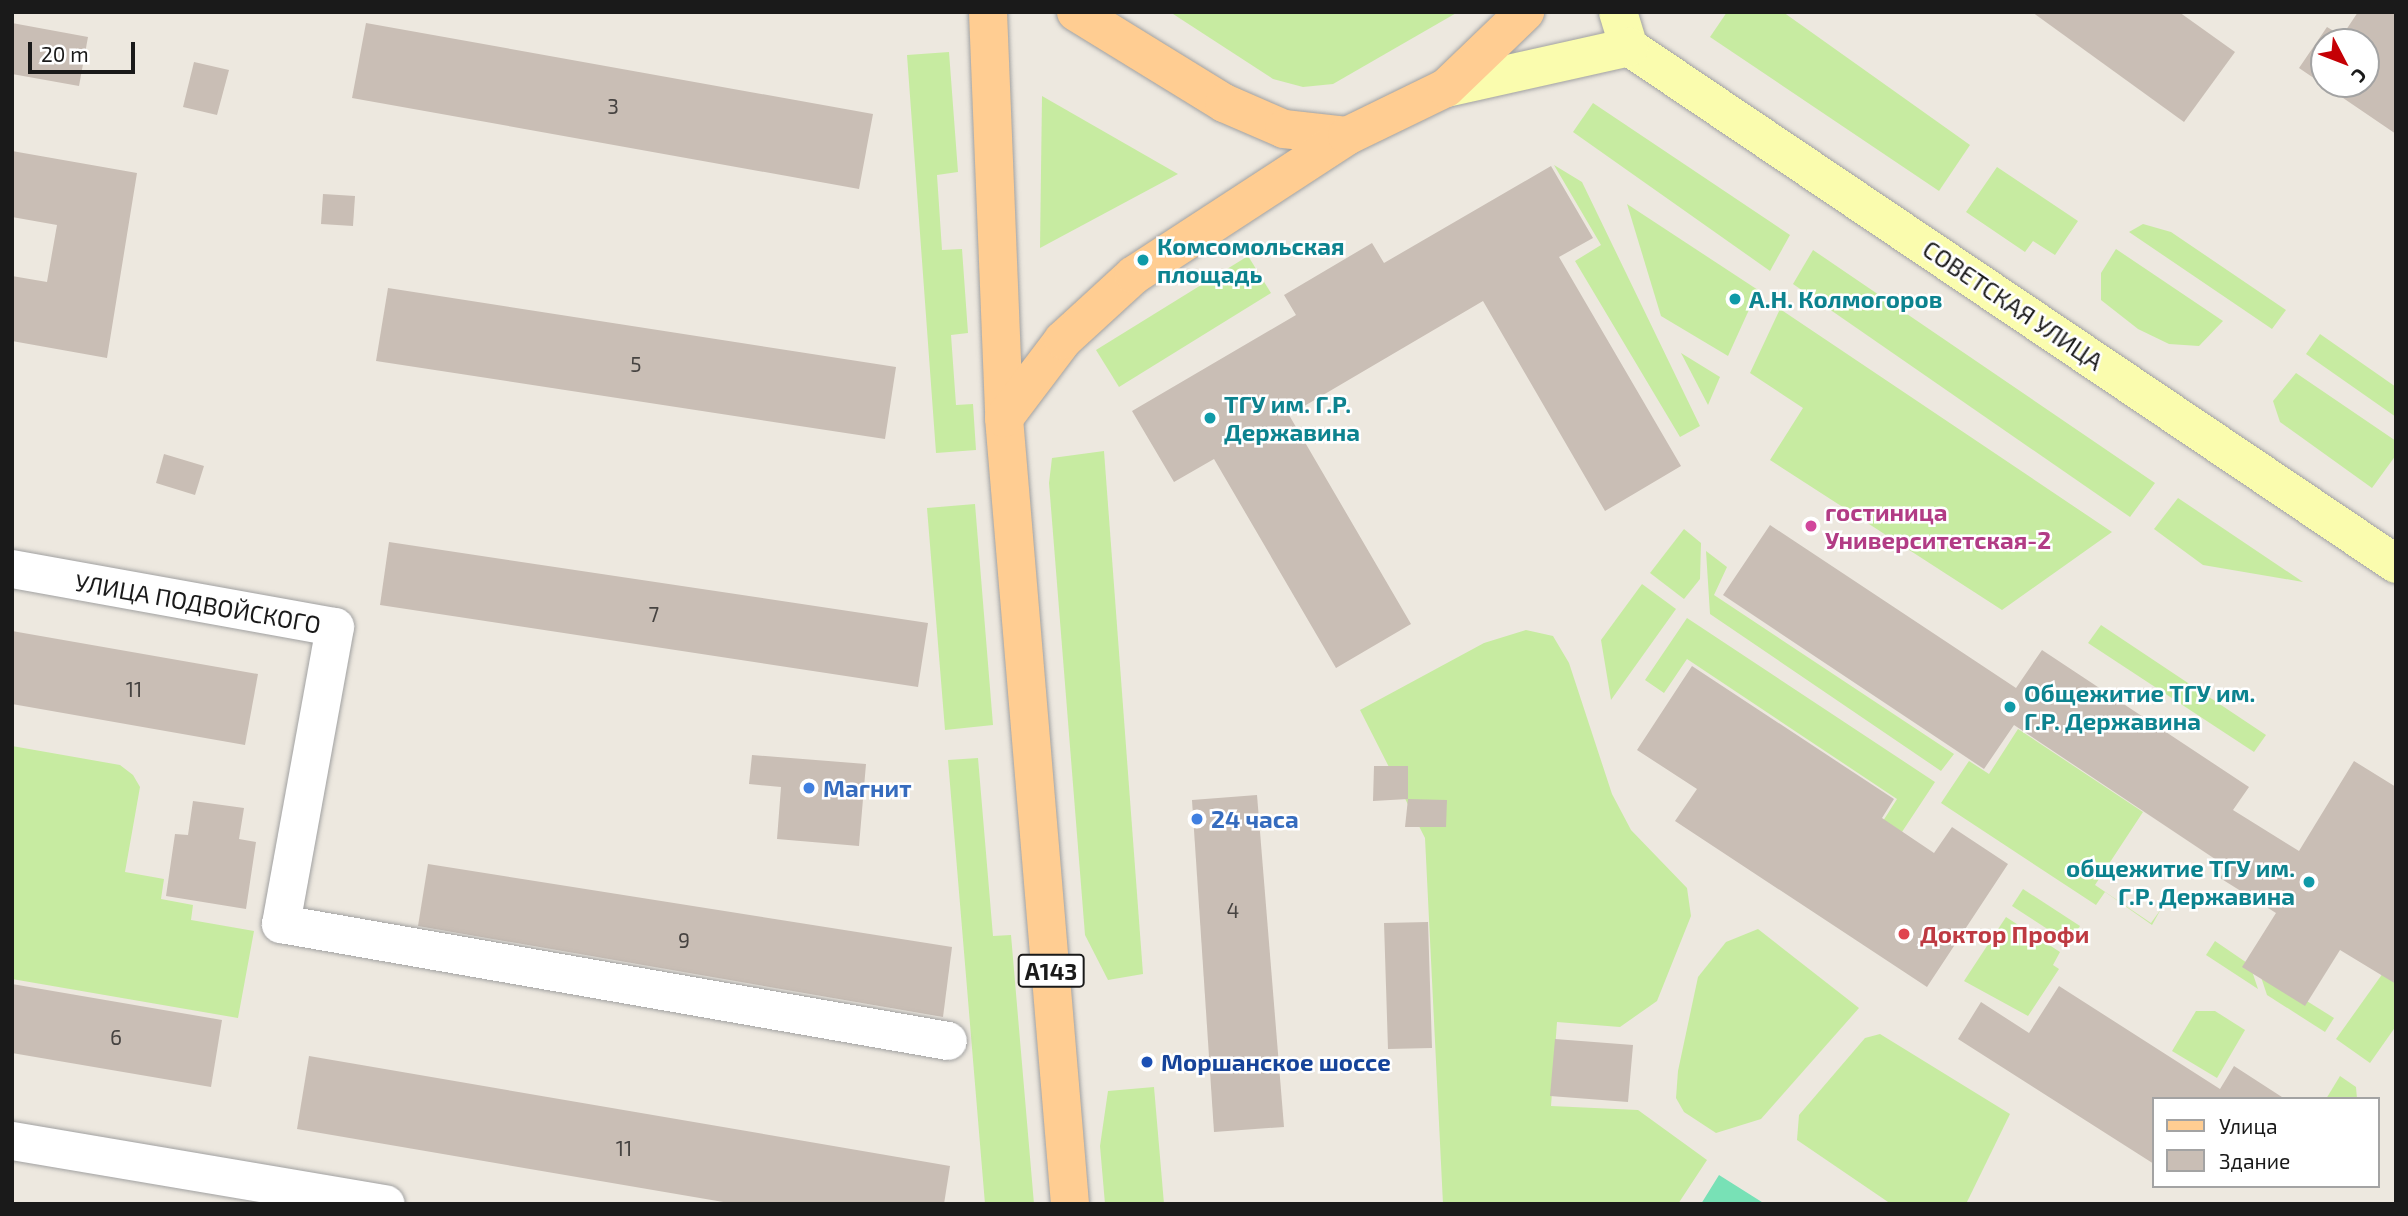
<!DOCTYPE html>
<meta charset="utf-8">
<style>
body{margin:0}
#map{position:relative;width:2408px;height:1216px;overflow:hidden;background:#ede8df;font-family:"Exo 2",sans-serif}
div>[style]{position:absolute}
[style*='--x']{left:calc(var(--x)*1px);top:calc(var(--y)*1px);width:calc(var(--w)*1px);rotate:calc(var(--a)*1deg)}
.grass>*{inset:0;background:#c7eba1}
.pitch>*{inset:0;background:#78e1b6}
.building>*{inset:0;background:#c9beb5}
.roads{filter:drop-shadow(0 0 2px #a1a1a1) drop-shadow(0 0 2px #a1a1a1)}
.minor>*{height:38px;margin:-19px;padding:0 19px;transform-origin:19px;border-radius:19px;background:#fff}
.tertiary>*{height:38px;margin:-19px;padding:0 19px;transform-origin:19px;border-radius:19px;background:#fff}
.secondary>*{height:38px;margin:-19px;padding:0 19px;transform-origin:19px;border-radius:19px;background:#fafcae}
.primary>*{height:38px;margin:-19px;padding:0 19px;transform-origin:19px;border-radius:19px;background:#ffcd92}
.dots>*{width:19px;height:19px;translate:-50% -50%;box-sizing:border-box;border:4px solid #fff;border-radius:50%}
span{translate:-50% -50%;white-space:nowrap;text-align:center;line-height:1.15;-webkit-text-stroke:5px #fff;paint-order:stroke}
.number-label{font-size:21px;color:#464341}
.number-label span{-webkit-text-stroke-width:0}
.shield-label span{padding:2px 5px;background:#fff;border:2px solid;border-radius:5px;-webkit-text-stroke-width:0}
.shield-label{font-size:23px;color:#1a1a1a;font-weight:700}
.culture-label{font-size:24px;color:#0d838f;font-weight:700}
.left{translate:0 -50%;text-align:left}
.right{translate:-100% -50%;text-align:right}
.street-label{font-size:24px;color:#1a1a1a}
.hotel-label{font-size:24px;color:#b23c85;font-weight:700}
.shop-label{font-size:24px;color:#366cbe;font-weight:700}
.health-label{font-size:24px;color:#be3a42;font-weight:700}
.transit-label{font-size:24px;color:#164399;font-weight:700}
.frame{position:absolute;inset:0;border:14px solid #1a1a1a;pointer-events:none}
.legend{position:absolute;left:2152px;top:1097px;width:228px;height:91px;box-sizing:border-box;background:#fff;border:2px solid #a3a3a3;margin:0;padding:9px 12px;list-style:none;font-size:21px;color:#1a1a1a}
.legend li{display:flex;align-items:center;gap:14px;height:35px}
.legend b{width:35px;border:2px solid #a3a3a3}
.north{position:absolute;left:2310px;top:28px;width:70px;height:70px;box-sizing:border-box;background:#fff;border:2px solid #a3a3a3;border-radius:50%;rotate:132deg;font-size:19px;font-weight:700;line-height:28px;text-align:center;color:#1a1a1a}
.north::after{content:'';display:block;margin:auto;width:24px;height:32px;background:#c50005;clip-path:polygon(50% 0,100% 100%,50% 72%,0 100%)}
.scale{position:absolute;left:28px;top:42px;width:107px;height:32px;box-sizing:border-box;border:4px solid #1a1a1a;border-top:0;padding-left:9px;font-size:21px;line-height:24px;white-space:nowrap;color:#1a1a1a;-webkit-text-stroke:5px #fff;paint-order:stroke}
</style>
<div id="map">
<div class="grass">
<div style="clip-path:polygon(1170px 12px,1458px 12px,1333px 84px,1303px 87px,1273px 79px)"></div>
<div style="clip-path:polygon(1727px 12px,1783px 12px,1970px 145px,1939px 191px,1710px 37px)"></div>
<div style="clip-path:polygon(949px 52px,958px 172px,937px 175px,942px 250px,962px 249px,968px 333px,951px 335px,956px 405px,973px 404px,976px 450px,936px 453px,907px 55px)"></div>
<div style="clip-path:polygon(1042px 96px,1178px 174px,1040px 248px)"></div>
<div style="clip-path:polygon(1593px 103px,1790px 235px,1770px 271px,1573px 132px)"></div>
<div style="clip-path:polygon(1554px 165px,1582px 182px,1700px 426px,1680px 437px,1575px 261px,1601px 245px)"></div>
<div style="clip-path:polygon(1997px 167px,2078px 221px,2055px 255px,2033px 241px,2025px 252px,1966px 212px)"></div>
<div style="clip-path:polygon(1627px 204px,1758px 290px,1728px 356px,1661px 316px)"></div>
<div style="clip-path:polygon(2143px 224px,2171px 232px,2286px 310px,2272px 329px,2129px 232px)"></div>
<div style="clip-path:polygon(2116px 249px,2223px 321px,2199px 346px,2169px 344px,2138px 329px,2101px 300px,2101px 273px)"></div>
<div style="clip-path:polygon(1813px 250px,2155px 483px,2130px 517px,1793px 284px)"></div>
<div style="clip-path:polygon(1248px 256px,1271px 293px,1119px 387px,1096px 350px)"></div>
<div style="clip-path:polygon(1780px 309px,2112px 532px,2002px 610px,1770px 460px,1803px 408px,1750px 373px)"></div>
<div style="clip-path:polygon(2320px 334px,2396px 387px,2396px 417px,2306px 354px)"></div>
<div style="clip-path:polygon(1681px 353px,1720px 377px,1708px 405px)"></div>
<div style="clip-path:polygon(2296px 373px,2396px 441px,2396px 455px,2372px 488px,2280px 422px,2273px 401px)"></div>
<div style="clip-path:polygon(1104px 451px,1143px 974px,1108px 980px,1085px 935px,1049px 483px,1052px 458px)"></div>
<div style="clip-path:polygon(2178px 498px,2303px 582px,2203px 565px,2154px 529px)"></div>
<div style="clip-path:polygon(975px 504px,993px 725px,945px 730px,927px 508px)"></div>
<div style="clip-path:polygon(1684px 529px,1701px 543px,1700px 579px,1684px 599px,1650px 573px)"></div>
<div style="clip-path:polygon(1706px 551px,1727px 567px,1714px 595px,1954px 754px,1941px 771px,1710px 614px)"></div>
<div style="clip-path:polygon(1642px 584px,1676px 609px,1611px 700px,1601px 640px)"></div>
<div style="clip-path:polygon(1687px 618px,1935px 782px,1894px 844px,1876px 832px,1897px 799px,1687px 659px,1664px 693px,1645px 680px)"></div>
<div style="clip-path:polygon(2101px 625px,2266px 735px,2254px 752px,2088px 643px)"></div>
<div style="clip-path:polygon(1526px 630px,1553px 636px,1569px 663px,1612px 794px,1631px 830px,1687px 888px,1691px 916px,1657px 1001px,1620px 1027px,1557px 1022px,1551px 1106px,1638px 1110px,1707px 1160px,1678px 1204px,1443px 1204px,1425px 838px,1360px 710px,1484px 643px)"></div>
<div style="clip-path:polygon(2018px 729px,2143px 812px,2095px 885px,2151px 923px,2161px 909px,2152px 925px,2105px 892px,2096px 905px,1941px 803px,1969px 761px,1989px 774px)"></div>
<div style="clip-path:polygon(12px 746px,120px 765px,133px 775px,140px 787px,125px 872px,164px 879px,161px 899px,193px 905px,191px 920px,254px 931px,238px 1018px,12px 979px)"></div>
<div style="clip-path:polygon(978px 758px,993px 936px,1011px 935px,1034px 1204px,985px 1204px,948px 760px)"></div>
<div style="clip-path:polygon(2023px 889px,2080px 926px,2069px 943px,2012px 906px)"></div>
<div style="clip-path:polygon(2006px 917px,2060px 952px,2053px 965px,2059px 969px,2028px 1016px,1964px 981px)"></div>
<div style="clip-path:polygon(1758px 929px,1859px 1008px,1761px 1119px,1716px 1133px,1684px 1112px,1676px 1098px,1678px 1071px,1698px 977px,1726px 942px)"></div>
<div style="clip-path:polygon(2215px 941px,2250px 965px,2258px 989px,2206px 955px)"></div>
<div style="clip-path:polygon(2388px 966px,2396px 971px,2396px 1026px,2370px 1063px,2336px 1039px)"></div>
<div style="clip-path:polygon(2259px 971px,2334px 1018px,2325px 1032px,2267px 995px)"></div>
<div style="clip-path:polygon(2196px 1011px,2215px 1011px,2245px 1030px,2217px 1078px,2172px 1051px)"></div>
<div style="clip-path:polygon(1880px 1034px,2010px 1114px,1966px 1204px,1891px 1204px,1797px 1140px,1799px 1115px,1865px 1038px)"></div>
<div style="clip-path:polygon(2340px 1076px,2356px 1087px,2357px 1099px,2326px 1099px)"></div>
<div style="clip-path:polygon(1154px 1087px,1164px 1204px,1105px 1204px,1100px 1146px,1108px 1091px)"></div>
</div>
<div class="pitch">
<div style="clip-path:polygon(1719px 1175px,1765px 1204px,1766px 1204px,1701px 1204px)"></div>
</div>
<div class="building">
<div style="clip-path:polygon(2032px 12px,2179px 12px,2235px 52px,2184px 122px)"></div>
<div style="clip-path:polygon(evenodd,2358px 12px,2396px 12px,2396px 134px,2299px 68px,2327px 27px,2342px 36px,2358px 12px,2324px 42px,2366px 42px,2366px 84px,2324px 84px,2324px 42px)"></div>
<div style="clip-path:polygon(12px 23px,88px 37px,79px 86px,12px 74px)"></div>
<div style="clip-path:polygon(366px 23px,873px 114px,859px 189px,352px 98px)"></div>
<div style="clip-path:polygon(194px 62px,229px 70px,217px 115px,183px 107px)"></div>
<div style="clip-path:polygon(12px 151px,137px 173px,107px 358px,12px 341px,12px 276px,47px 282px,57px 225px,12px 217px)"></div>
<div style="clip-path:polygon(1551px 166px,1593px 238px,1559px 257px,1681px 466px,1605px 511px,1483px 301px,1289px 415px,1411px 624px,1336px 668px,1214px 459px,1174px 482px,1132px 411px,1296px 315px,1284px 295px,1372px 243px,1384px 263px)"></div>
<div style="clip-path:polygon(323px 194px,355px 196px,353px 226px,321px 224px)"></div>
<div style="clip-path:polygon(388px 288px,896px 367px,885px 439px,376px 361px)"></div>
<div style="clip-path:polygon(164px 454px,204px 466px,195px 495px,156px 483px)"></div>
<div style="clip-path:polygon(1770px 525px,2016px 688px,2042px 650px,2249px 787px,2233px 810px,2299px 851px,2354px 761px,2396px 787px,2396px 984px,2340px 950px,2305px 1006px,2242px 967px,2276px 913px,2220px 878px,2227px 867px,2014px 725px,1984px 769px,1723px 595px)"></div>
<div style="clip-path:polygon(389px 542px,928px 623px,918px 687px,380px 605px)"></div>
<div style="clip-path:polygon(12px 631px,258px 674px,245px 745px,12px 704px)"></div>
<div style="clip-path:polygon(1692px 666px,1894px 799px,1882px 818px,1934px 853px,1952px 827px,2008px 864px,1927px 987px,1675px 821px,1697px 789px,1637px 750px)"></div>
<div style="clip-path:polygon(752px 755px,866px 764px,859px 846px,777px 839px,781px 787px,749px 784px)"></div>
<div style="clip-path:polygon(1374px 766px,1408px 766px,1408px 799px,1373px 801px)"></div>
<div style="clip-path:polygon(1257px 795px,1284px 1127px,1214px 1132px,1192px 800px)"></div>
<div style="clip-path:polygon(1408px 799px,1447px 800px,1446px 827px,1405px 827px)"></div>
<div style="clip-path:polygon(193px 801px,244px 808px,239px 839px,256px 842px,246px 909px,166px 896px,175px 834px,188px 835px)"></div>
<div style="clip-path:polygon(428px 864px,952px 947px,943px 1017px,418px 926px)"></div>
<div style="clip-path:polygon(1428px 922px,1432px 1048px,1388px 1049px,1384px 923px)"></div>
<div style="clip-path:polygon(12px 984px,222px 1020px,211px 1087px,12px 1053px)"></div>
<div style="clip-path:polygon(2059px 986px,2220px 1089px,2234px 1066px,2285px 1099px,2154px 1099px,2154px 1164px,1958px 1039px,1981px 1002px,2029px 1033px)"></div>
<div style="clip-path:polygon(1555px 1039px,1633px 1045px,1628px 1102px,1550px 1096px)"></div>
<div style="clip-path:polygon(309px 1056px,950px 1166px,944px 1204px,735px 1204px,297px 1129px)"></div>
</div>
<div class="roads">
<div class="minor">
<div style="--x:12;--y:569;--w:328;--a:10.2"></div>
<div style="--x:335;--y:627;--w:302;--a:100.3"></div>
<div style="--x:281;--y:924;--w:677;--a:9.95"></div>
</div>
<div class="tertiary">
<div style="--x:12;--y:1141;--w:379;--a:9.6"></div>
</div>
<div class="secondary">
<div style="--x:1618;--y:12;--w:37;--a:73"></div>
<div style="--x:1629;--y:47;--w:925;--a:33.98"></div>
<div style="--x:1446;--y:88;--w:188;--a:-12.6"></div>
</div>
<div class="primary">
<div style="--x:988;--y:12;--w:406;--a:87.7"></div>
<div style="--x:1004;--y:418;--w:789;--a:85.2"></div>
<div style="--x:1076;--y:12;--w:174;--a:31.6"></div>
<div style="--x:1224;--y:103;--w:65;--a:23.4"></div>
<div style="--x:1284;--y:129;--w:63;--a:6.3"></div>
<div style="--x:1004;--y:418;--w:98;--a:-52.9"></div>
<div style="--x:1063;--y:340;--w:96;--a:-42.5"></div>
<div style="--x:1134;--y:275;--w:254;--a:-33.1"></div>
<div style="--x:1347;--y:136;--w:110;--a:-25.9"></div>
<div style="--x:1446;--y:88;--w:110;--a:-43.9"></div>
</div>
</div>
<div class="dots">
<div style="left:1143px;top:260px;background:#0f9aa8"></div>
<div style="left:1735px;top:299px;background:#0f9aa8"></div>
<div style="left:1210px;top:418px;background:#0f9aa8"></div>
<div style="left:1811px;top:526px;background:#d1479c"></div>
<div style="left:2010px;top:707px;background:#0f9aa8"></div>
<div style="left:809px;top:788px;background:#3f7fe0"></div>
<div style="left:1197px;top:819px;background:#3f7fe0"></div>
<div style="left:2309px;top:882px;background:#0f9aa8"></div>
<div style="left:1904px;top:934px;background:#e0444e"></div>
<div style="left:1147px;top:1062px;background:#1a4fb4"></div>
</div>
<div class="number-label">
<span style="left:613px;top:106px">3</span>
<span style="left:636px;top:364px">5</span>
<span style="left:654px;top:614px">7</span>
<span style="left:134px;top:689px">11</span>
<span style="left:1233px;top:910px">4</span>
<span style="left:684px;top:940px">9</span>
<span style="left:116px;top:1037px">6</span>
<span style="left:624px;top:1148px">11</span>
</div>
<div class="shield-label">
<span style="left:1051px;top:971px">А143</span>
</div>
<div class="culture-label">
<span class="left" style="left:1157px;top:260px">Комсомольская<br>площадь</span>
<span class="left" style="left:1749px;top:299px">А.Н. Колмогоров</span>
<span class="left" style="left:1224px;top:418px">ТГУ им. Г.Р.<br>Державина</span>
<span class="left" style="left:2024px;top:707px">Общежитие ТГУ им.<br>Г.Р. Державина</span>
<span class="right" style="left:2295px;top:882px">общежитие ТГУ им.<br>Г.Р. Державина</span>
</div>
<div class="street-label">
<span style="left:2013px;top:305px;rotate:34deg">СОВЕТСКАЯ УЛИЦА</span>
<span style="left:198px;top:603px;rotate:10deg">УЛИЦА ПОДВОЙСКОГО</span>
</div>
<div class="hotel-label">
<span class="left" style="left:1825px;top:526px">гостиница<br>Университетская-2</span>
</div>
<div class="shop-label">
<span class="left" style="left:823px;top:788px">Магнит</span>
<span class="left" style="left:1211px;top:819px">24 часа</span>
</div>
<div class="health-label">
<span class="left" style="left:1920px;top:934px">Доктор Профи</span>
</div>
<div class="transit-label">
<span class="left" style="left:1161px;top:1062px">Моршанское шоссе</span>
</div>
<div class="frame"></div>
<ul class="legend">
<li><b style="height:9px;background:#ffcd92"></b>Улица</li>
<li><b style="height:19px;background:#c9beb5"></b>Здание</li>
</ul>
<div class="north">С</div>
<div class="scale">20 m</div>
</div>
